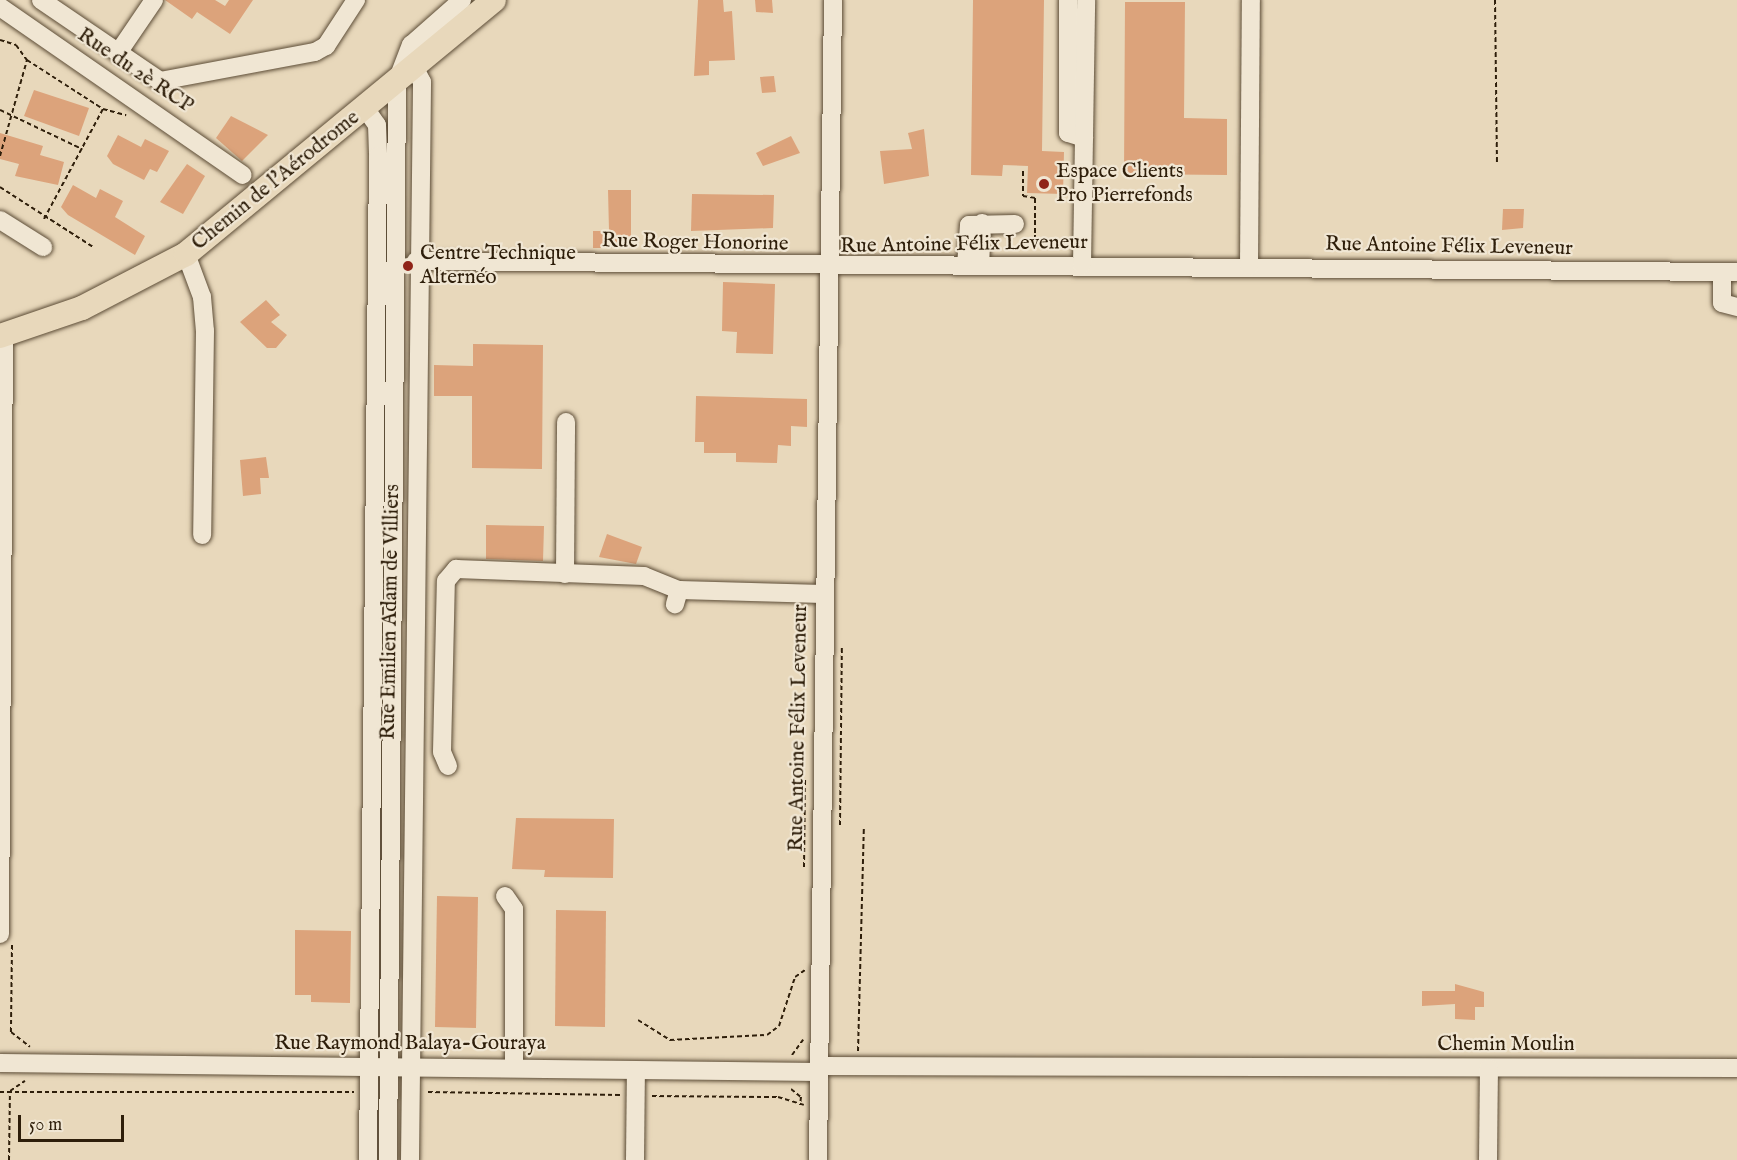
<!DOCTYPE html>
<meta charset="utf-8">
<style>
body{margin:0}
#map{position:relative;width:1737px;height:1160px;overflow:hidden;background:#e8d8bb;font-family:"IM FELL English",serif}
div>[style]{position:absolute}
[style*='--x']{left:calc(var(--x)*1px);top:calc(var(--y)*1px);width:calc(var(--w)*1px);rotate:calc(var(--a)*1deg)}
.building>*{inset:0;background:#dca37b}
.path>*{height:2px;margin-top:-1px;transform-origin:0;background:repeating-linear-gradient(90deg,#2e1e0a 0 4.5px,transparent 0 7.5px)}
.roads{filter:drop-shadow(0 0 2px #5c4c36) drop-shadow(0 0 2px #5c4c36)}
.minor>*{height:18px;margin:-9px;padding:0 9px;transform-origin:9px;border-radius:9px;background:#f0e6d3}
.major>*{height:24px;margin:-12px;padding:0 12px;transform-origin:12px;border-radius:12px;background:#e8d8bb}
.dots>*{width:16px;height:16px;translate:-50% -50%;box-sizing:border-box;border:3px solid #f0e6d3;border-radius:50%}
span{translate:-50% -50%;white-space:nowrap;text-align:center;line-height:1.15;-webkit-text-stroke:4.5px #f0e6d3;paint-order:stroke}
.street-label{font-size:21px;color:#2e1e0a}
.poi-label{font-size:21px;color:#2e1e0a}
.left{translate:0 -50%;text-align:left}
.scale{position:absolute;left:18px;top:1115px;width:106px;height:27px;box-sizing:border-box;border:3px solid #2e1e0a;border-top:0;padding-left:8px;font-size:18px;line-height:21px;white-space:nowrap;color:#2e1e0a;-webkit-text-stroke:4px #f0e6d3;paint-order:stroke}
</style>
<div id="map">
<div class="building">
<div style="clip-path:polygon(165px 0,215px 0,225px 6px,229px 0,253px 0,230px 34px,197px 12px,192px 19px)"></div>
<div style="clip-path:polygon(698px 0,723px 0,724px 12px,732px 11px,735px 60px,709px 61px,709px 75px,694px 76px)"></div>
<div style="clip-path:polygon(755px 0,772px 0,773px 13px,756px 12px)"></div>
<div style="clip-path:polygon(973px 0,1044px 0,1042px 151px,1064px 152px,1063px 194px,1027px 193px,1028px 166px,1003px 165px,1002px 176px,971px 175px)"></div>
<div style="clip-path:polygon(1125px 2px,1185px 2px,1184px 118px,1227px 119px,1227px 175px,1124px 174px)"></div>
<div style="clip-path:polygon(774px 76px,776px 92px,762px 93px,760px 77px)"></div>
<div style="clip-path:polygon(34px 90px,89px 108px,79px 136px,24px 116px)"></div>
<div style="clip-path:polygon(231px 116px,268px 135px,242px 161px,216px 138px)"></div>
<div style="clip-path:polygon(924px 129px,929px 176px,884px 184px,880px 151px,912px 149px,908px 133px)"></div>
<div style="clip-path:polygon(0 133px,43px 146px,40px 155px,64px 162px,58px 185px,15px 176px,19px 164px,0 159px)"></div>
<div style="clip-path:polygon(118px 135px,141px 147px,145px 139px,169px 151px,157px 172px,150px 169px,144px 180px,113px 164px,107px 156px)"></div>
<div style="clip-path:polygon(791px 136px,800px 153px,763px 166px,756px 153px)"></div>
<div style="clip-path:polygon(187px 164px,205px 176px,183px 214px,160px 202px)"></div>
<div style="clip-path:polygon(73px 185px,96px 198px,100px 189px,123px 201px,115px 217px,145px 236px,135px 255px,68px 215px,61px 207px)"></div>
<div style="clip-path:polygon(608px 190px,631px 190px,631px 248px,593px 248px,593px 231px,609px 231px)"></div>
<div style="clip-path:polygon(692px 194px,774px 195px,773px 228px,691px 231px)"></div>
<div style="clip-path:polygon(1503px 209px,1524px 209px,1523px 228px,1502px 230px)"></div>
<div style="clip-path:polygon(723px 282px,775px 284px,773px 354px,736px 353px,737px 332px,722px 331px)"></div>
<div style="clip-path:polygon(266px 300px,280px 315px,271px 322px,287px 335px,276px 348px,267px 348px,240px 322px)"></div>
<div style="clip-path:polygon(473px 344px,543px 345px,542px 469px,472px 468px,472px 396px,434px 396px,434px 365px,473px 366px)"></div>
<div style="clip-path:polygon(696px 396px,807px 399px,807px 427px,791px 426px,791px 446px,778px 445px,777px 463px,736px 462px,736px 453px,704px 453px,704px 442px,695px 442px)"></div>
<div style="clip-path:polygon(266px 457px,269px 478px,260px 478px,261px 494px,243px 496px,240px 460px)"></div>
<div style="clip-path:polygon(486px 525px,544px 526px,543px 561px,486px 559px)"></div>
<div style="clip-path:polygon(607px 534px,642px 547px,636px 564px,599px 557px)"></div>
<div style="clip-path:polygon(516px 818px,614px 819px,613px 878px,544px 877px,545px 870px,512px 869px)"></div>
<div style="clip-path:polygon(437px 896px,478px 897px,476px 1028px,435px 1027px)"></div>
<div style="clip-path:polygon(556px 910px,606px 911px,605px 1027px,555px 1026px)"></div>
<div style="clip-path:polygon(295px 930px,351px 931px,350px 1003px,311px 1002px,311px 995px,295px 995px)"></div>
<div style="clip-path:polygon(1455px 984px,1484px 992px,1484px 1007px,1475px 1007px,1475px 1020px,1455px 1019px,1455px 1004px,1422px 1006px,1422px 991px,1455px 991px)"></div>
</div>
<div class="path">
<div style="--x:1495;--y:0;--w:162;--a:89.3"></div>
<div style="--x:0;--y:40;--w:17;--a:17"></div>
<div style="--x:16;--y:45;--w:19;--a:54"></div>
<div style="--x:27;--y:60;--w:90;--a:32.8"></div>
<div style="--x:103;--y:109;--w:24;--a:15"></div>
<div style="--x:0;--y:110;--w:91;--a:25.4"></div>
<div style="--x:0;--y:156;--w:100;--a:-74.3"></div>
<div style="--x:1023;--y:171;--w:25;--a:90"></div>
<div style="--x:1023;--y:196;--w:12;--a:9"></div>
<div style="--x:1035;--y:198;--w:52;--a:90"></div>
<div style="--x:0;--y:187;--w:111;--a:32.8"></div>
<div style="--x:44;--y:219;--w:125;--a:-61.8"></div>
<div style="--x:840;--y:825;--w:177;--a:-89.4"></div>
<div style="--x:804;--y:867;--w:87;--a:-89.3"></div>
<div style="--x:12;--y:945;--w:87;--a:90.7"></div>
<div style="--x:11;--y:1032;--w:24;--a:38"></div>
<div style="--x:638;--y:1020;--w:38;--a:32"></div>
<div style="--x:670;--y:1040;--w:97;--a:-3"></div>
<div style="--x:767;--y:1035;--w:15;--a:-37"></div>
<div style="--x:779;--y:1026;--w:52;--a:-71.9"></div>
<div style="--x:795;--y:977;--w:12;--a:-35"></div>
<div style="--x:858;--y:1051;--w:225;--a:-88.5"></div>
<div style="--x:792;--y:1055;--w:19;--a:-54"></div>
<div style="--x:791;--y:1089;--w:13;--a:39"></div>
<div style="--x:801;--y:1097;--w:8;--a:97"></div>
<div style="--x:0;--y:1092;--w:354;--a:0"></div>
<div style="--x:428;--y:1092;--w:192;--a:0.9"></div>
<div style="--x:652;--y:1096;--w:126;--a:0.5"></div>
<div style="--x:778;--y:1097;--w:27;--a:17"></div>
<div style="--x:9;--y:1160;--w:69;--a:-89.2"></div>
<div style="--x:10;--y:1091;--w:18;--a:-34"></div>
</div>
<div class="roads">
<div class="minor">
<div style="--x:41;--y:0;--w:144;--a:34.2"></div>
<div style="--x:160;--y:81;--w:158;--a:-10.6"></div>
<div style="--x:315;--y:52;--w:13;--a:-29"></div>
<div style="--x:326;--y:46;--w:55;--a:-56.9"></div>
<div style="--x:1068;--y:0;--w:133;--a:90"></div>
<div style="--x:1068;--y:133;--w:17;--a:17"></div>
<div style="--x:0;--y:7;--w:295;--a:34.7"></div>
<div style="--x:118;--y:53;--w:64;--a:-55.8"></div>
<div style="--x:365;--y:108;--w:21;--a:55"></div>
<div style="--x:377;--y:125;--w:31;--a:88"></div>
<div style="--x:378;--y:156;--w:1004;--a:90.57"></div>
<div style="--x:0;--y:220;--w:51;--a:32.1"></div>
<div style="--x:186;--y:254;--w:46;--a:69.6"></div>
<div style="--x:202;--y:297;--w:34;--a:85"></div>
<div style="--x:205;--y:331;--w:204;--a:90.8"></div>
<div style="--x:416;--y:261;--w:1321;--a:0.48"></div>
<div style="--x:1082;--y:265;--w:265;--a:-89.1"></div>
<div style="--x:966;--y:266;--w:41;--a:-85.8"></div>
<div style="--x:969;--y:225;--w:46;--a:-1.2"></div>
<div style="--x:980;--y:266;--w:43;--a:-87.3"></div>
<div style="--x:1249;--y:267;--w:267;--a:-89.6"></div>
<div style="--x:1722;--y:272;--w:31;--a:90"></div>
<div style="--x:1722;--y:303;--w:16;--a:15"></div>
<div style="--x:565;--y:574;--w:152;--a:-89.6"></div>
<div style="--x:679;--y:590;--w:144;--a:1.6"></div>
<div style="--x:448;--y:766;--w:15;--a:-113"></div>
<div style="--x:442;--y:752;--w:171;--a:-88.7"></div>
<div style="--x:446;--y:581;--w:16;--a:-50"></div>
<div style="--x:456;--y:569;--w:188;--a:2.1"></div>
<div style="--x:644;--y:576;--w:38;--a:22"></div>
<div style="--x:679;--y:590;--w:15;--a:106"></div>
<div style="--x:505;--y:896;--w:16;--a:55"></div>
<div style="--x:514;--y:909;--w:158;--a:90"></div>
<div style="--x:0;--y:934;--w:599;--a:-89.62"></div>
<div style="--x:0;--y:1063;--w:819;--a:0.63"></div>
<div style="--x:819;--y:1066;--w:918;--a:0.12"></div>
<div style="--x:388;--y:1160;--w:1079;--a:-89.52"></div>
<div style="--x:397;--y:81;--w:39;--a:-69"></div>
<div style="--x:411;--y:45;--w:68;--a:-41.4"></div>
<div style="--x:410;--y:1160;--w:1078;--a:-89.36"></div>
<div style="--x:422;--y:82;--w:18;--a:-117"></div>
<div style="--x:635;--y:1160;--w:89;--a:-89.4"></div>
<div style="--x:818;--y:1160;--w:1160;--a:-89.26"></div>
<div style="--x:1488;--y:1160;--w:92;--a:-89.4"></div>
</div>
<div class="major">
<div style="--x:0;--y:336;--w:87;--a:-18.9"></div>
<div style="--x:82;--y:308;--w:117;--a:-27.4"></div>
<div style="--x:186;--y:254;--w:399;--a:-39.5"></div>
</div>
</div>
<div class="dots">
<div style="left:1044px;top:184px;background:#8f2418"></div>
<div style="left:408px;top:266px;background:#8f2418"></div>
</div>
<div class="street-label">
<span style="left:135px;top:71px;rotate:34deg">Rue du 2è RCP</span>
<span style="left:276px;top:181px;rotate:-39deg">Chemin de l'Aérodrome</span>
<span style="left:695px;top:243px;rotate:1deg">Rue Roger Honorine</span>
<span style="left:964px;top:245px;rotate:-1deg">Rue Antoine Félix Leveneur</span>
<span style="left:1449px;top:247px;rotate:1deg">Rue Antoine Félix Leveneur</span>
<span style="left:391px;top:612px;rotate:-89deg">Rue Emilien Adam de Villiers</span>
<span style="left:799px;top:728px;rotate:-89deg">Rue Antoine Félix Leveneur</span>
<span style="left:410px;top:1044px">Rue Raymond Balaya-Gouraya</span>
<span style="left:1506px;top:1045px">Chemin Moulin</span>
</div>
<div class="poi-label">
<span class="left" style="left:1056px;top:184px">Espace Clients<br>Pro Pierrefonds</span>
<span class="left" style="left:420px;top:266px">Centre Technique<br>Alternéo</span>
</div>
<div class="scale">50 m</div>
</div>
